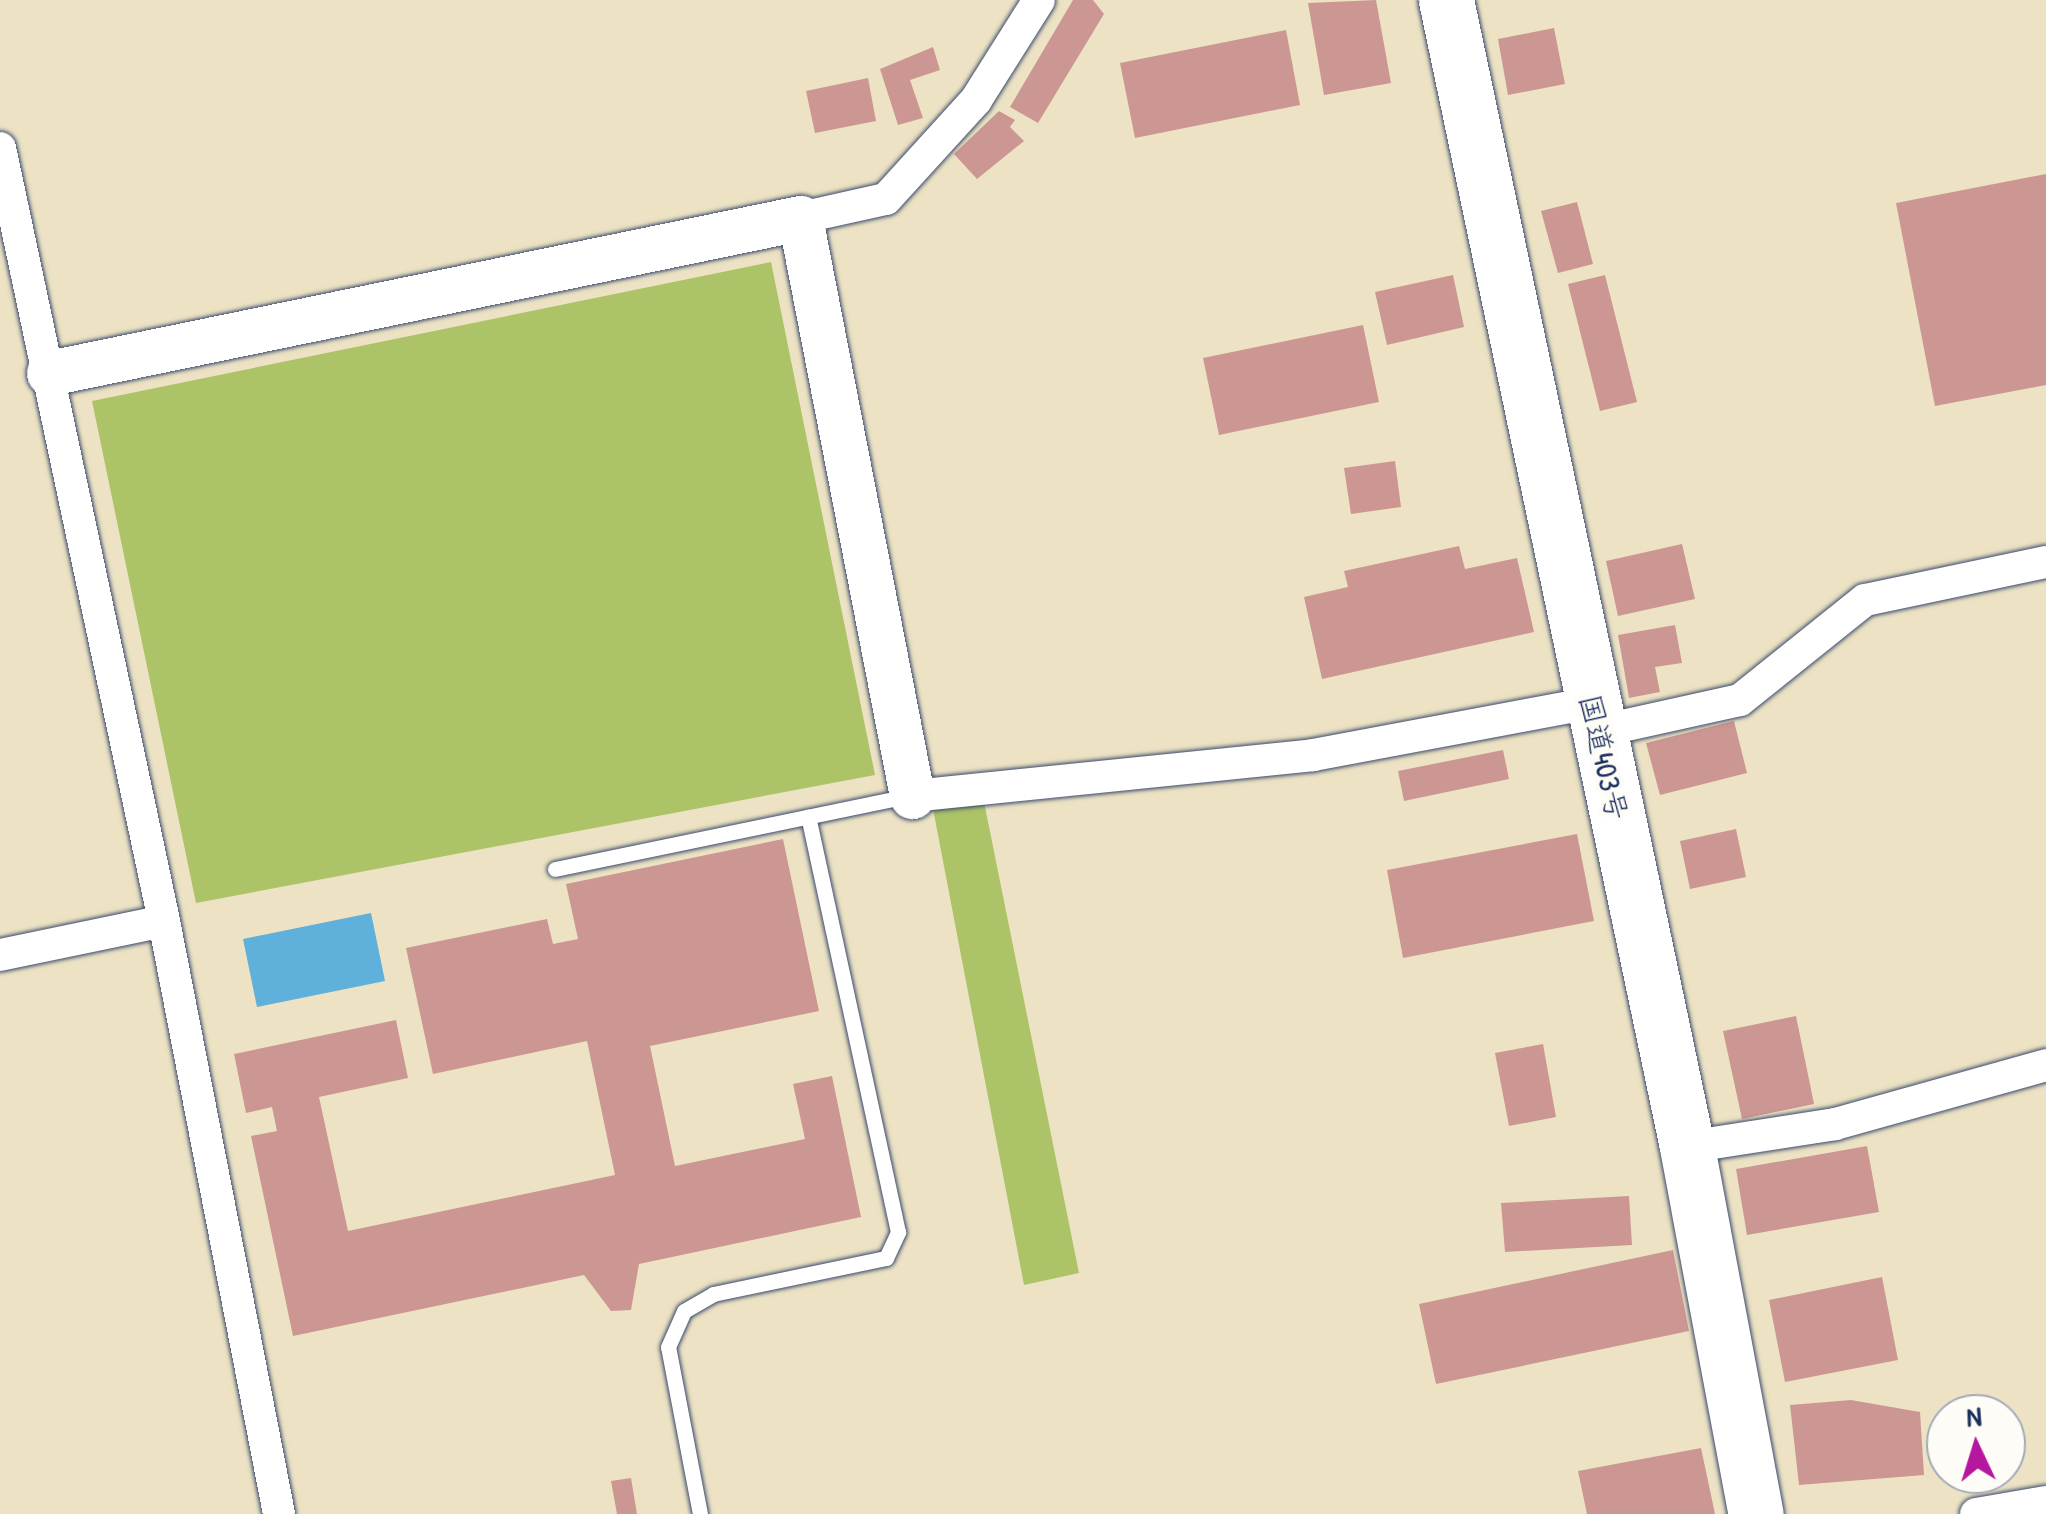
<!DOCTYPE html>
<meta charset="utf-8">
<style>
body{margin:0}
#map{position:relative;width:2046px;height:1514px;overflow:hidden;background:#ede3c4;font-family:"Patrick Hand","Klee One",sans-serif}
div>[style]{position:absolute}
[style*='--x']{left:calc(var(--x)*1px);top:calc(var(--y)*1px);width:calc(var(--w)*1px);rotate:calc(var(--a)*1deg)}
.green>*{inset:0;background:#acc368}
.water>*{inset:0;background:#5fb0da}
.building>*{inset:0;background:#cc9792}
.roads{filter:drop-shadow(0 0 2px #3a4a6d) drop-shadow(0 0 2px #3a4a6d)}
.lane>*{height:15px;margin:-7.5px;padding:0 7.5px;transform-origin:7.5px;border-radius:7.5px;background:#fff}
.street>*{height:32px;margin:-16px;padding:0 16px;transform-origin:16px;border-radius:16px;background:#fff}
.secondary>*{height:45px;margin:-22.5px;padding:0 22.5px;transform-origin:22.5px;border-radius:22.5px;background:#fff}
.highway>*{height:55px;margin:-27.5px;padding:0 27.5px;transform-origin:27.5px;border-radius:27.5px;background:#fff}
span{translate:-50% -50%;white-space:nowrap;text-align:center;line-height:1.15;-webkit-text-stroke:10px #fdfcf7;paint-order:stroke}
.street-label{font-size:30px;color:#1b2f5e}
.north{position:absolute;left:1926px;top:1394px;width:100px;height:100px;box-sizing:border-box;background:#fdfcf7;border:2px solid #a3aaba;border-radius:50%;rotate:356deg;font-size:28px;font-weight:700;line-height:40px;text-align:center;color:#1b2f5e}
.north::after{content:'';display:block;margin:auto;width:35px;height:45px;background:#b5179e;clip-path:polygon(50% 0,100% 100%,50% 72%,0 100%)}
</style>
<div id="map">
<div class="green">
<div style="clip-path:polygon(771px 262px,875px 775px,196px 903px,92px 401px)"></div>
<div style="clip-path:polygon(981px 787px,1079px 1273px,1024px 1285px,930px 793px)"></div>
</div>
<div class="water">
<div style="clip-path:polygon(371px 913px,385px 981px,257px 1007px,243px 939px)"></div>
</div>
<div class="building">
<div style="clip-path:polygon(1073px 0,1093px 0,1104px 14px,1038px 123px,1010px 107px)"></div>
<div style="clip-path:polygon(1376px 0,1391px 83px,1324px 95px,1308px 3px)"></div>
<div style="clip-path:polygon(1554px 28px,1565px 84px,1508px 95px,1498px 39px)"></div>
<div style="clip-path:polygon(1286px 30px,1300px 105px,1135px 138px,1120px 63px)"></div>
<div style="clip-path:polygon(933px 47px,940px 70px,910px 80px,923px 118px,898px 125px,880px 69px)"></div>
<div style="clip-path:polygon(868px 78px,876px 121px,815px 133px,806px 91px)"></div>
<div style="clip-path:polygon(999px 111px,1015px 120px,1010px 127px,1024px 141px,977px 179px,954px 154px)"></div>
<div style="clip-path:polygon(2046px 174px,2046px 385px,1935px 406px,1896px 203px)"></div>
<div style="clip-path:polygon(1577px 202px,1593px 264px,1558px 273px,1541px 211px)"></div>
<div style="clip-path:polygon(1453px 275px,1464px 327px,1387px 345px,1375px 292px)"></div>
<div style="clip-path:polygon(1605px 275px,1637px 402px,1600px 411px,1568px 284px)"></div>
<div style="clip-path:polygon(1363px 325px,1379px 402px,1219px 435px,1203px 358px)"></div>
<div style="clip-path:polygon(1395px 461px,1401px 507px,1351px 514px,1344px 468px)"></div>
<div style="clip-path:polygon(1682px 544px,1695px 599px,1618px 616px,1606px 561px)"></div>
<div style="clip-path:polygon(1459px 546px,1465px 569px,1517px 558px,1534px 632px,1322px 679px,1304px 597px,1348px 587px,1344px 571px)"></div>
<div style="clip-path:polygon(1675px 625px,1682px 663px,1655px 667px,1660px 692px,1629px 698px,1618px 635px)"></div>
<div style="clip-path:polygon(1734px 721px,1747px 773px,1660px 795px,1646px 743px)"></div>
<div style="clip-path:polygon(1503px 750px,1509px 779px,1404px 801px,1398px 771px)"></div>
<div style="clip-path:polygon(1736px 829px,1746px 877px,1690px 889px,1680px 841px)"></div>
<div style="clip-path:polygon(1577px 834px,1594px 921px,1403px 958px,1387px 870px)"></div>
<div style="clip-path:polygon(783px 839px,819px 1011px,650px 1046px,675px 1166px,805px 1139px,793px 1084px,832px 1076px,861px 1217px,639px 1264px,631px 1310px,611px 1311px,584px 1275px,293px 1336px,251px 1136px,277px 1131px,272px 1107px,246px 1113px,234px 1054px,396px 1020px,408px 1078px,319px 1097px,348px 1231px,615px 1175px,587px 1041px,433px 1074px,406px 948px,547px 919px,553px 944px,578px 939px,566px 884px)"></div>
<div style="clip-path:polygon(1796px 1016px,1814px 1104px,1742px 1119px,1723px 1031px)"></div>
<div style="clip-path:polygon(1543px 1044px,1556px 1117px,1509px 1126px,1495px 1053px)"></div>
<div style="clip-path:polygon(1867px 1146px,1879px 1212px,1747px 1235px,1736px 1169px)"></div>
<div style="clip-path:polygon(1629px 1196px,1632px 1245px,1505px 1252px,1501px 1203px)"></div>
<div style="clip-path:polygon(1673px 1250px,1689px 1331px,1436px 1384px,1419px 1304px)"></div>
<div style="clip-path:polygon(1882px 1277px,1898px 1360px,1785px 1382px,1769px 1300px)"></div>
<div style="clip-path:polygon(1851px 1400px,1920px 1412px,1924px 1475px,1799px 1485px,1790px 1405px)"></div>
<div style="clip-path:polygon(1701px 1448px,1715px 1514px,1587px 1514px,1578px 1471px)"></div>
<div style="clip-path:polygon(631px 1478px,637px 1514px,617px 1514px,611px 1481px)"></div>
</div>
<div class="roads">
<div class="lane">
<div style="--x:555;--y:869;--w:360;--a:-11.7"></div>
<div style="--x:700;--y:1514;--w:170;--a:-100.8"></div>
<div style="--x:668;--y:1347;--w:39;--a:-66"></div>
<div style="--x:684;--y:1311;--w:34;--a:-30"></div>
<div style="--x:713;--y:1294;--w:177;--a:-11.8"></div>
<div style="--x:886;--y:1258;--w:29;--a:-65"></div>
<div style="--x:898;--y:1232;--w:425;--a:-102.2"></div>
</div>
<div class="street">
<div style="--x:0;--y:148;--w:790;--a:78.02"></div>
<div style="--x:164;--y:921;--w:604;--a:79.02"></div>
<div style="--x:800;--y:218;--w:88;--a:-12.5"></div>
<div style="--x:886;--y:199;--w:134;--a:-47.7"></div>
<div style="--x:976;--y:100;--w:118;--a:-57.8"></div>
<div style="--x:1600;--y:731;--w:143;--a:-12.5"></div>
<div style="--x:1740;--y:700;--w:160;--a:-38.7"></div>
<div style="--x:1865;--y:600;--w:185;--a:-11.9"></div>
<div style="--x:912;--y:796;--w:403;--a:-5.8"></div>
<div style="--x:1313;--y:755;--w:283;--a:-10.6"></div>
<div style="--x:0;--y:955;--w:167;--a:-11.7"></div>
<div style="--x:1687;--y:1147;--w:150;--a:-8.8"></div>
<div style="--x:1835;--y:1124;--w:219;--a:-15.6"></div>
<div style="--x:1976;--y:1514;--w:71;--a:-9.7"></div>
</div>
<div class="secondary">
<div style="--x:49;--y:373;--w:767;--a:-11.66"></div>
<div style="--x:800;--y:218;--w:589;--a:79.03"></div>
</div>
<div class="highway">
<div style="--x:1446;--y:0;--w:1172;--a:78.13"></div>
<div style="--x:1687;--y:1147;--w:373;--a:79.4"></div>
</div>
</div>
<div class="street-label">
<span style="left:1604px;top:757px;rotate:77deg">国道403号</span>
</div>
<div class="north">N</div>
</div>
